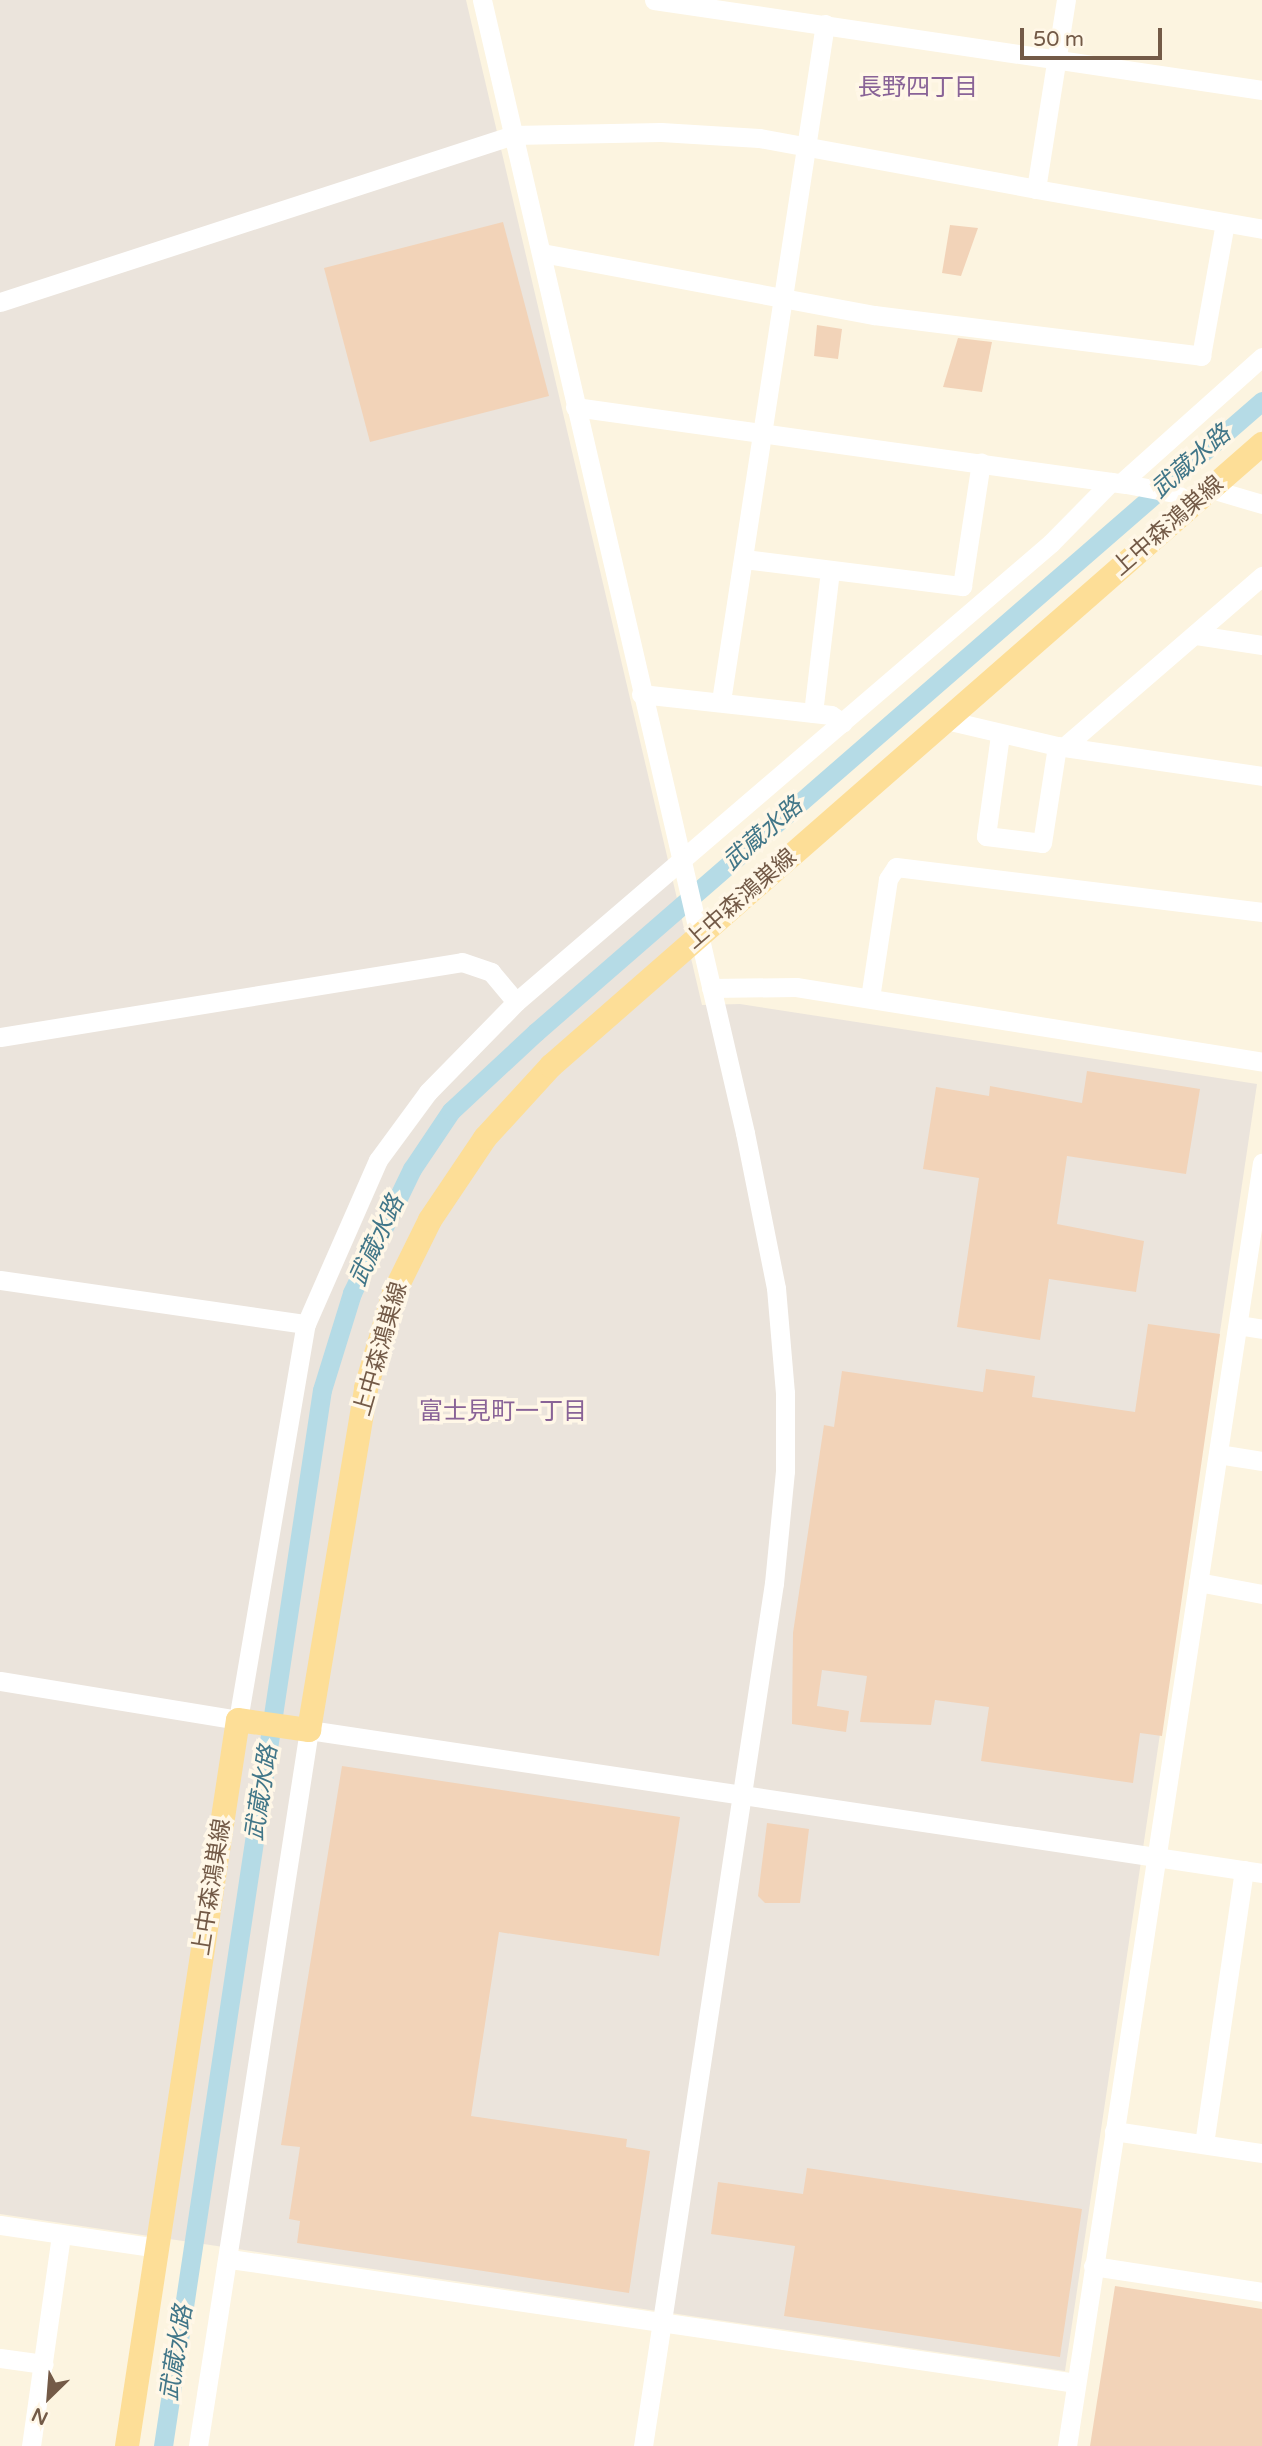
<!DOCTYPE html>
<meta charset="utf-8">
<style>
body{margin:0}
#map{position:relative;width:1262px;height:2446px;overflow:hidden;background:#fcf4e0;font-family:"Varela Round","Noto Sans JP",sans-serif}
div>[style]{position:absolute}
[style*='--x']{left:calc(var(--x)*1px);top:calc(var(--y)*1px);width:calc(var(--w)*1px);rotate:calc(var(--a)*1deg)}
.industrial>*{inset:0;background:#ebe4dc}
.canal>*{height:19px;margin:-9.5px;padding:0 9.5px;transform-origin:9.5px;border-radius:9.5px;background:#b5dbe6}
.building>*{inset:0;background:#f2d3b8}
.minor>*{height:19px;margin:-9.5px;padding:0 9.5px;transform-origin:9.5px;border-radius:9.5px;background:#fff}
.major>*{height:24px;margin:-12px;padding:0 12px;transform-origin:12px;border-radius:12px;background:#fdde97}
span{translate:-50% -50%;white-space:nowrap;text-align:center;line-height:1.15;-webkit-text-stroke:7px #fff7e7;paint-order:stroke}
.street-label{font-size:23px;color:#735a47}
.neighbourhood-label{font-size:24px;color:#896397}
.water-label{font-size:24px;color:#417688;font-style:italic}
.north{position:absolute;left:14px;top:2362px;width:70px;height:70px;-webkit-text-stroke:5px #fff7e7;paint-order:stroke;rotate:205deg;font-size:19px;font-weight:700;line-height:28px;text-align:center;color:#735a47}
.north::after{content:'';display:block;margin:auto;width:24px;height:32px;background:#735a47;clip-path:polygon(50% 0,100% 100%,50% 72%,0 100%)}
.scale{position:absolute;left:1020px;top:28px;width:142px;height:32px;box-sizing:border-box;border:4px solid #735a47;border-top:0;padding-left:9px;font-size:21px;line-height:24px;white-space:nowrap;color:#735a47;-webkit-text-stroke:5px #fff7e7;paint-order:stroke}
</style>
<div id="map">
<div class="industrial">
<div style="clip-path:polygon(0 0,466px 0,702px 1005px,740px 1004px,1257px 1084px,1065px 2371px,0 2214px)"></div>
</div>
<div class="canal">
<div style="--x:163;--y:2446;--w:1068;--a:-81.44"></div>
<div style="--x:322;--y:1390;--w:102;--a:-72.8"></div>
<div style="--x:352;--y:1293;--w:138;--a:-64.2"></div>
<div style="--x:412;--y:1169;--w:70;--a:-56.1"></div>
<div style="--x:451;--y:1111;--w:116;--a:-42.9"></div>
<div style="--x:536;--y:1032;--w:962;--a:-41"></div>
</div>
<div class="building">
<div style="clip-path:polygon(503px 222px,549px 396px,370px 442px,324px 268px)"></div>
<div style="clip-path:polygon(950px 225px,978px 228px,961px 276px,942px 273px)"></div>
<div style="clip-path:polygon(817px 325px,842px 329px,838px 359px,814px 356px)"></div>
<div style="clip-path:polygon(958px 338px,992px 342px,982px 392px,943px 387px)"></div>
<div style="clip-path:polygon(1087px 1071px,1200px 1089px,1186px 1174px,1067px 1156px,1057px 1224px,1144px 1241px,1136px 1292px,1049px 1279px,1040px 1340px,957px 1327px,979px 1178px,923px 1169px,936px 1087px,989px 1096px,990px 1086px,1082px 1103px)"></div>
<div style="clip-path:polygon(1148px 1324px,1220px 1334px,1162px 1736px,1140px 1733px,1133px 1783px,981px 1761px,989px 1707px,935px 1700px,931px 1725px,860px 1722px,867px 1676px,822px 1670px,817px 1706px,849px 1711px,846px 1732px,792px 1724px,793px 1633px,824px 1425px,834px 1427px,842px 1371px,983px 1392px,986px 1369px,1035px 1376px,1032px 1397px,1135px 1412px)"></div>
<div style="clip-path:polygon(342px 1766px,680px 1817px,659px 1956px,499px 1932px,471px 2116px,627px 2139px,626px 2147px,650px 2151px,629px 2293px,297px 2243px,300px 2221px,289px 2219px,300px 2147px,281px 2145px)"></div>
<div style="clip-path:polygon(767px 1823px,809px 1829px,800px 1903px,765px 1903px,758px 1896px)"></div>
<div style="clip-path:polygon(807px 2168px,1082px 2209px,1060px 2357px,784px 2316px,795px 2246px,711px 2234px,718px 2182px,803px 2194px)"></div>
<div style="clip-path:polygon(1115px 2286px,1262px 2309px,1262px 2446px,1090px 2446px)"></div>
</div>
<div class="minor">
<div style="--x:482;--y:0;--w:1163;--a:76.93"></div>
<div style="--x:745;--y:1133;--w:158;--a:78.7"></div>
<div style="--x:776;--y:1288;--w:105;--a:85.1"></div>
<div style="--x:785;--y:1393;--w:78;--a:90"></div>
<div style="--x:785;--y:1471;--w:113;--a:95.6"></div>
<div style="--x:774;--y:1583;--w:873;--a:98.63"></div>
<div style="--x:654;--y:0;--w:615;--a:8.42"></div>
<div style="--x:1036;--y:189;--w:230;--a:10"></div>
<div style="--x:542;--y:253;--w:338;--a:10.6"></div>
<div style="--x:874;--y:315;--w:330;--a:7.1"></div>
<div style="--x:1201;--y:356;--w:135;--a:-79.8"></div>
<div style="--x:0;--y:302;--w:539;--a:-18.03"></div>
<div style="--x:513;--y:135;--w:148;--a:-1.2"></div>
<div style="--x:661;--y:132;--w:98;--a:3.5"></div>
<div style="--x:759;--y:138;--w:282;--a:10.4"></div>
<div style="--x:1036;--y:189;--w:191;--a:-81"></div>
<div style="--x:575;--y:407;--w:556;--a:7.96"></div>
<div style="--x:1126;--y:484;--w:49;--a:10.6"></div>
<div style="--x:1174;--y:493;--w:22;--a:30"></div>
<div style="--x:1121;--y:483;--w:189;--a:-41.8"></div>
<div style="--x:1211;--y:489;--w:53;--a:16.4"></div>
<div style="--x:744;--y:559;--w:220;--a:7.1"></div>
<div style="--x:962;--y:586;--w:125;--a:-81.3"></div>
<div style="--x:1196;--y:635;--w:67;--a:8.6"></div>
<div style="--x:641;--y:694;--w:191;--a:6.3"></div>
<div style="--x:831;--y:715;--w:14;--a:34"></div>
<div style="--x:721;--y:701;--w:685;--a:-81.27"></div>
<div style="--x:813;--y:713;--w:143;--a:-83.2"></div>
<div style="--x:946;--y:720;--w:114;--a:13.2"></div>
<div style="--x:1057;--y:746;--w:207;--a:8.3"></div>
<div style="--x:1000;--y:735;--w:102;--a:97.9"></div>
<div style="--x:986;--y:836;--w:56;--a:7.1"></div>
<div style="--x:1042;--y:843;--w:98;--a:-81.2"></div>
<div style="--x:1064;--y:747;--w:262;--a:-40.8"></div>
<div style="--x:711;--y:988;--w:85;--a:-0.7"></div>
<div style="--x:796;--y:987;--w:472;--a:9.1"></div>
<div style="--x:870;--y:998;--w:120;--a:-81.4"></div>
<div style="--x:888;--y:879;--w:14;--a:-56"></div>
<div style="--x:896;--y:867;--w:369;--a:7"></div>
<div style="--x:0;--y:1037;--w:468;--a:-9.2"></div>
<div style="--x:462;--y:962;--w:31;--a:19"></div>
<div style="--x:491;--y:972;--w:39;--a:50"></div>
<div style="--x:0;--y:1280;--w:309;--a:8.2"></div>
<div style="--x:1238;--y:1325;--w:24;--a:9"></div>
<div style="--x:1218;--y:1454;--w:45;--a:9"></div>
<div style="--x:1198;--y:1582;--w:65;--a:10.6"></div>
<div style="--x:0;--y:1681;--w:241;--a:9.3"></div>
<div style="--x:238;--y:1720;--w:402;--a:-80.3"></div>
<div style="--x:306;--y:1324;--w:179;--a:-66.3"></div>
<div style="--x:378;--y:1160;--w:84;--a:-53.7"></div>
<div style="--x:428;--y:1092;--w:126;--a:-45.6"></div>
<div style="--x:516;--y:1002;--w:705;--a:-40.63"></div>
<div style="--x:1051;--y:543;--w:86;--a:-45.5"></div>
<div style="--x:1114;--y:2131;--w:150;--a:8.5"></div>
<div style="--x:1204;--y:2144;--w:277;--a:-81.7"></div>
<div style="--x:0;--y:2225;--w:159;--a:8.3"></div>
<div style="--x:230;--y:2259;--w:855;--a:8.34"></div>
<div style="--x:1093;--y:2266;--w:171;--a:8.7"></div>
<div style="--x:0;--y:2358;--w:44;--a:7.8"></div>
<div style="--x:31;--y:2446;--w:213;--a:-81.9"></div>
<div style="--x:198;--y:2446;--w:725;--a:-81.19"></div>
<div style="--x:309;--y:1730;--w:964;--a:8.53"></div>
<div style="--x:1067;--y:2446;--w:1298;--a:-81.36"></div>
</div>
<div class="major">
<div style="--x:127;--y:2446;--w:734;--a:-81.31"></div>
<div style="--x:238;--y:1720;--w:72;--a:8"></div>
<div style="--x:309;--y:1730;--w:347;--a:-80.5"></div>
<div style="--x:366;--y:1388;--w:99;--a:-73.6"></div>
<div style="--x:394;--y:1293;--w:81;--a:-63.7"></div>
<div style="--x:430;--y:1220;--w:99;--a:-56.1"></div>
<div style="--x:485;--y:1138;--w:98;--a:-47.5"></div>
<div style="--x:551;--y:1066;--w:945;--a:-41.18"></div>
</div>
<div class="street-label">
<span style="left:1168px;top:526px;rotate:-41deg">上中森鴻巣線</span>
<span style="left:741px;top:899px;rotate:-41deg">上中森鴻巣線</span>
<span style="left:381px;top:1349px;rotate:-74deg">上中森鴻巣線</span>
<span style="left:212px;top:1887px;rotate:-81deg">上中森鴻巣線</span>
</div>
<div class="neighbourhood-label">
<span style="left:918px;top:88px">長野四丁目</span>
<span style="left:503px;top:1412px">富士見町一丁目</span>
</div>
<div class="water-label">
<span style="left:1191px;top:462px;rotate:-41deg">武蔵水路</span>
<span style="left:763px;top:834px;rotate:-41deg">武蔵水路</span>
<span style="left:377px;top:1241px;rotate:-65deg">武蔵水路</span>
<span style="left:262px;top:1793px;rotate:-81deg">武蔵水路</span>
<span style="left:177px;top:2353px;rotate:-81deg">武蔵水路</span>
</div>
<div class="north">N</div>
<div class="scale">50 m</div>
</div>
